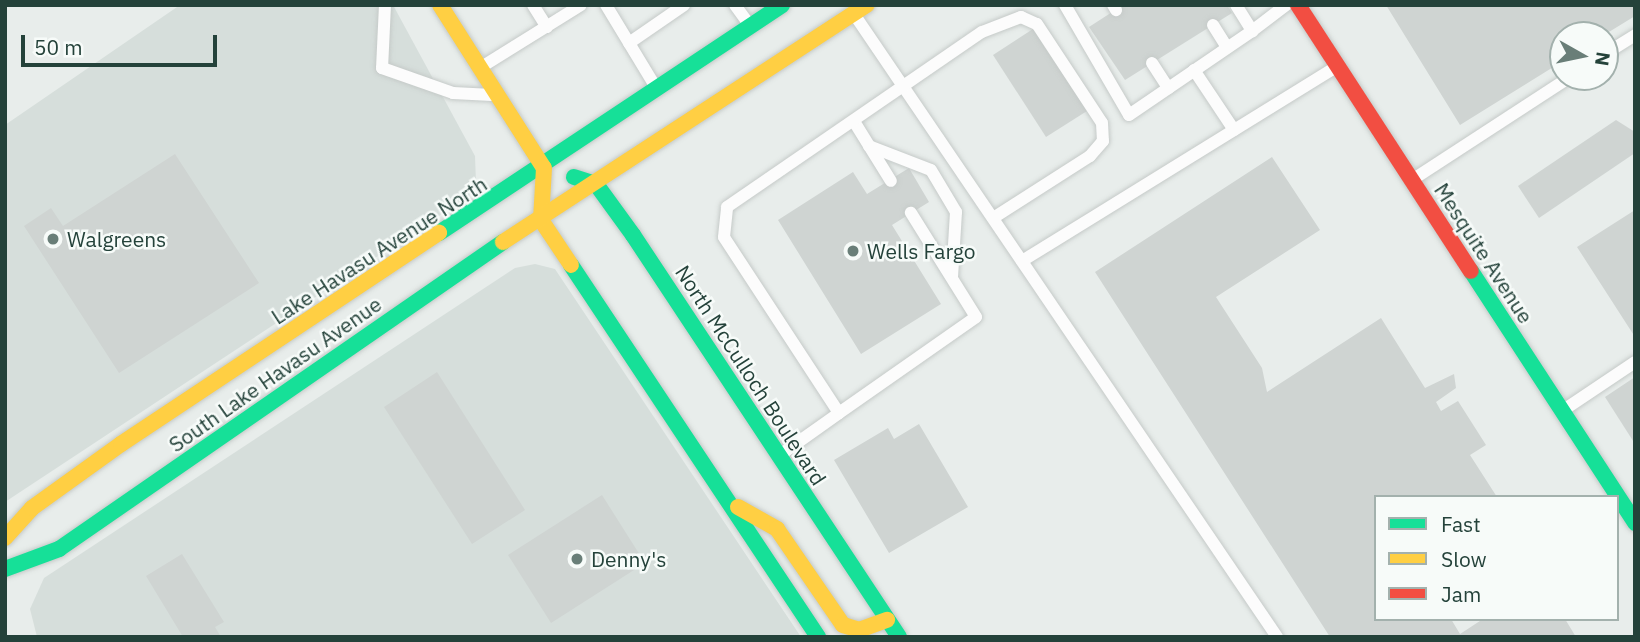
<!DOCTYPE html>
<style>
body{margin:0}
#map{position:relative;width:1640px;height:642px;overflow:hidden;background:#e8edeb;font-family:"IBM Plex Sans",sans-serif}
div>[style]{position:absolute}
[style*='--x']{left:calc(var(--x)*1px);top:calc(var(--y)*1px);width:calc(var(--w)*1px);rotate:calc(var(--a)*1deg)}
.built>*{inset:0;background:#d6dedb}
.building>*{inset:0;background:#cfd4d2}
.roads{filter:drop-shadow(0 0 2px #c5cac8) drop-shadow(0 0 2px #c5cac8)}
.lane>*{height:12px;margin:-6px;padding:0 6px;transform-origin:6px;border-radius:6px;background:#fcfcfc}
.fast>*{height:16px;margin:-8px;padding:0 8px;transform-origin:8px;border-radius:8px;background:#16e098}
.slow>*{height:16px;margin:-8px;padding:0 8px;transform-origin:8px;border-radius:8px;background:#ffcf43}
.jam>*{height:16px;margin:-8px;padding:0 8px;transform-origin:8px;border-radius:8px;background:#f24e42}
.dots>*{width:19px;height:19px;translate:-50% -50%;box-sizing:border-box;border:4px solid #f7fbf9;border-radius:50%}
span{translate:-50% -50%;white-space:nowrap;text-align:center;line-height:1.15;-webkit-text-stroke:5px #f7fbf9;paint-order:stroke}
.poi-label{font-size:21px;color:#24423a}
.left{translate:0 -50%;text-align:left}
.street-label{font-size:21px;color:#24423a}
.frame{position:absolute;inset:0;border:7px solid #24423a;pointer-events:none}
.legend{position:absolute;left:1374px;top:495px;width:245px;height:126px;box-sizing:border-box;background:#f7fbf9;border:2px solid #a3b1ad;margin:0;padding:9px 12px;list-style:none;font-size:21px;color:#24423a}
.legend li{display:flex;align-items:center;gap:14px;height:35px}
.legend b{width:35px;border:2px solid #a3b1ad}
.north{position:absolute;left:1549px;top:21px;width:70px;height:70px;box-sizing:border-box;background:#f7fbf9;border:2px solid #a3b1ad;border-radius:50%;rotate:99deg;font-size:19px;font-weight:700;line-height:28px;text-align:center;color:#24423a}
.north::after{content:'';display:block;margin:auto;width:24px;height:32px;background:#697e78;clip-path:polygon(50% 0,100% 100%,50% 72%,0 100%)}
.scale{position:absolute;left:21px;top:35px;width:196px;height:32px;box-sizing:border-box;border:4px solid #24423a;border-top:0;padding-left:9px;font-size:21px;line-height:24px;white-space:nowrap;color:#24423a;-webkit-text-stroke:5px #f7fbf9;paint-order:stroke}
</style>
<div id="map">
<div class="built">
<div style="clip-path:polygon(180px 5px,393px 5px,475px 156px,476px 183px,469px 196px,5px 502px,5px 125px)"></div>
<div style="clip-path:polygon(535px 264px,555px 269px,801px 637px,37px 637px,30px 609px,44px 578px,515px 268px)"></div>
</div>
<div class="building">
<div style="clip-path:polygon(1123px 5px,1227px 5px,1232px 13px,1125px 80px,1089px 27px)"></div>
<div style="clip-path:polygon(1386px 5px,1635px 5px,1635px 16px,1604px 35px,1563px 35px,1563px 61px,1460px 125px)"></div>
<div style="clip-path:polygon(1033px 29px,1087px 111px,1046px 137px,993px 55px)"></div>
<div style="clip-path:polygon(1616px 120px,1635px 132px,1635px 153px,1539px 218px,1518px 186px)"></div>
<div style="clip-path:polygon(175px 154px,259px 283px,119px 373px,24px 226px,51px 208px,63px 226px)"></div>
<div style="clip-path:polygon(1272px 157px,1320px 230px,1216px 297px,1262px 368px,1267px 392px,1381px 318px,1425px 388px,1454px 374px,1456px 388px,1436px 402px,1441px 411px,1458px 401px,1486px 445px,1470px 455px,1497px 497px,1376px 497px,1376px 619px,1451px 619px,1460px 634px,1483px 619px,1565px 619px,1576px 637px,1330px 637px,1095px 272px)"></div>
<div style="clip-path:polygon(909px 168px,929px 202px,892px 225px,941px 304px,861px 354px,778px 220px,853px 172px,867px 194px)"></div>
<div style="clip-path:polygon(1635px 210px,1634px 248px,1635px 337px,1577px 247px)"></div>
<div style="clip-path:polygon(437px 372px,525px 510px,472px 544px,384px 407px)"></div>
<div style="clip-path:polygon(1635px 377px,1635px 444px,1605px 397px)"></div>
<div style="clip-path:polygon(919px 424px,968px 507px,889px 553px,834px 460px,888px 428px,894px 439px)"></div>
<div style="clip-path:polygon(602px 495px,645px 563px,551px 623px,508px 555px)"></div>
<div style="clip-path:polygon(182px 554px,224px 622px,215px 627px,221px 637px,183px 637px,146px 576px)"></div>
</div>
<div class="roads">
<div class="lane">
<div style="--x:385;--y:5;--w:63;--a:92.7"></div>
<div style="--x:382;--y:68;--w:75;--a:19.4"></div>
<div style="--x:453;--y:93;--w:39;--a:3"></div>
<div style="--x:533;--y:5;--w:26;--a:58"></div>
<div style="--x:606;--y:5;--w:95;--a:58.8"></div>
<div style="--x:735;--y:5;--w:22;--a:54"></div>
<div style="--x:1065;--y:5;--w:127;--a:59.8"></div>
<div style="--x:1129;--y:115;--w:149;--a:-34.3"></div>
<div style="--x:1113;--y:5;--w:6;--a:59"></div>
<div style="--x:1236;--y:5;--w:31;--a:58"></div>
<div style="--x:1252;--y:31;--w:43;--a:-37.4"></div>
<div style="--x:854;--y:14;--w:753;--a:55.82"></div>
<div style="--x:1213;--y:25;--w:26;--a:58"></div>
<div style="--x:629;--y:43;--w:67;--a:-34.6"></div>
<div style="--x:1605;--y:54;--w:36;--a:-32"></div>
<div style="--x:1152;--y:63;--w:30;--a:57"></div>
<div style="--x:483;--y:66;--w:115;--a:-31.9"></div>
<div style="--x:1194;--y:70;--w:72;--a:56.3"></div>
<div style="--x:855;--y:123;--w:68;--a:58.2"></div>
<div style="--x:869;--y:146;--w:66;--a:21.2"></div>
<div style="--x:931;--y:170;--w:49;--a:59.2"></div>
<div style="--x:956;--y:212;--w:65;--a:93.5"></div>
<div style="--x:1415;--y:178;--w:185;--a:-33.1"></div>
<div style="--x:1022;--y:261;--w:367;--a:-31.7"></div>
<div style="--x:1565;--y:409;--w:84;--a:-33.9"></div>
<div style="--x:839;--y:413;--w:167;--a:-35"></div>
<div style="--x:976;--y:317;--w:123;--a:-122"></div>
<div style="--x:780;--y:455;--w:72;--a:-35.4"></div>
<div style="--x:839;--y:413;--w:210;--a:-123.2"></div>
<div style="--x:724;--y:237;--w:30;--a:-84"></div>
<div style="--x:727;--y:207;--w:309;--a:-34.5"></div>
<div style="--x:982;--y:32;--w:42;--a:-21"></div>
<div style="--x:1021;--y:17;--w:17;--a:24"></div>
<div style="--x:1037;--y:24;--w:118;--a:56.7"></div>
<div style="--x:1102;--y:123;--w:18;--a:87"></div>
<div style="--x:1103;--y:141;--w:20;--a:131"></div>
<div style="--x:1090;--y:156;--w:115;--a:147.4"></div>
</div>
<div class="fast">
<div style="--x:574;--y:177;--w:23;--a:18"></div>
<div style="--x:596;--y:184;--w:63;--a:54"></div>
<div style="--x:633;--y:235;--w:482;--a:56.5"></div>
<div style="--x:439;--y:233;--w:412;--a:-33.6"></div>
<div style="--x:571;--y:265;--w:447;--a:56.4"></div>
<div style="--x:1471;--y:271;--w:301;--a:56.9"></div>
<div style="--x:5;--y:569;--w:58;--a:-20.3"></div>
<div style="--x:59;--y:549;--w:540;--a:-34.66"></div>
</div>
<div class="slow">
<div style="--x:440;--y:5;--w:193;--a:57.5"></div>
<div style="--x:544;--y:168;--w:52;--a:93.3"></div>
<div style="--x:541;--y:220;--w:54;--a:56.3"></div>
<div style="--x:503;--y:242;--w:434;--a:-33.1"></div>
<div style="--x:738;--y:507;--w:45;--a:29.4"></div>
<div style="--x:777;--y:529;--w:116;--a:55.5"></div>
<div style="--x:843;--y:625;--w:17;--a:17"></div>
<div style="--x:859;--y:630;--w:30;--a:-20"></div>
<div style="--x:5;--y:538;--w:40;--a:-48"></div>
<div style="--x:32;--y:508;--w:110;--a:-35.7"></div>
<div style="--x:121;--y:444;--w:382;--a:-33.6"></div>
</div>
<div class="jam">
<div style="--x:1298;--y:5;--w:317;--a:57"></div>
</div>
</div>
<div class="dots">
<div style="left:53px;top:239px;background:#697e78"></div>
<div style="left:853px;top:251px;background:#697e78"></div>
<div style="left:577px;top:559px;background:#697e78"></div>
</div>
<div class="poi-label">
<span class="left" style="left:67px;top:239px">Walgreens</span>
<span class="left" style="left:867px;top:251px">Wells Fargo</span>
<span class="left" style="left:591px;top:559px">Denny's</span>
</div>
<div class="street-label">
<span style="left:379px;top:250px;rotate:-33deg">Lake Havasu Avenue North</span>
<span style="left:1484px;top:253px;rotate:57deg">Mesquite Avenue</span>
<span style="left:275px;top:374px;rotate:-35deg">South Lake Havasu Avenue</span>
<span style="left:751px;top:375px;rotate:57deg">North McCulloch Boulevard</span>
</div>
<div class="frame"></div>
<ul class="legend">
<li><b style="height:9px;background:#16e098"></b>Fast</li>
<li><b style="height:9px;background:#ffcf43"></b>Slow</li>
<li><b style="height:9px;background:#f24e42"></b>Jam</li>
</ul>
<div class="north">N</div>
<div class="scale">50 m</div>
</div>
